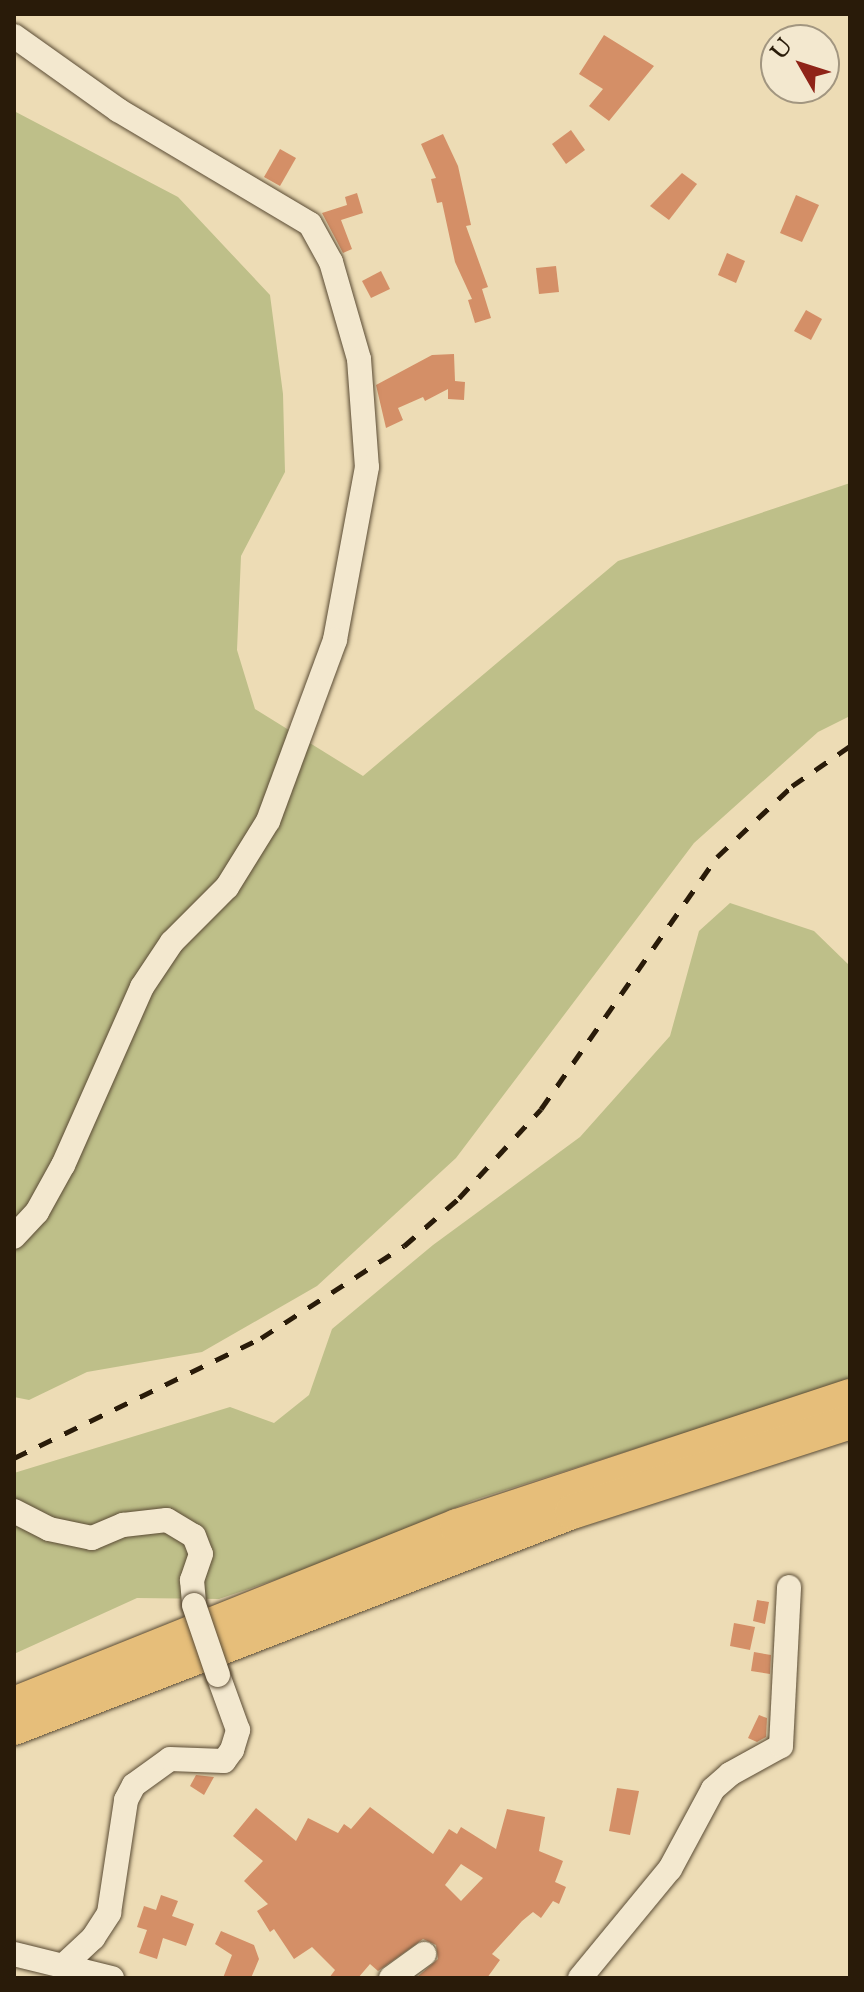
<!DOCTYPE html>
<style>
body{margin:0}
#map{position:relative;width:864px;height:1992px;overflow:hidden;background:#eddcb5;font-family:"Sorts Mill Goudy",serif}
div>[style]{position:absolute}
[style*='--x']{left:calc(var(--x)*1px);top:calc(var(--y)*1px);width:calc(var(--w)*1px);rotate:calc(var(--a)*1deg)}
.green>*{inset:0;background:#bebf89}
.building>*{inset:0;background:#d48f67}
.roads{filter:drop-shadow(0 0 2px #5a4b34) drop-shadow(0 0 2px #5a4b34)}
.minor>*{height:24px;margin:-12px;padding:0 12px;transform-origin:12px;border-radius:12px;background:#f3e8cf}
.highway>*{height:34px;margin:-17px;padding:0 17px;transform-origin:17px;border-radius:17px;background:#e6be7a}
.rail>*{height:5px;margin-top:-2.5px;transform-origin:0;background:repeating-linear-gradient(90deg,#291b09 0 14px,transparent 0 28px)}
.bridges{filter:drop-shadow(0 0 2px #5a4b34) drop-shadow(0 0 2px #5a4b34)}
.minor-bridge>*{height:24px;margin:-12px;padding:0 12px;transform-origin:12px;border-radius:12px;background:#f3e8cf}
span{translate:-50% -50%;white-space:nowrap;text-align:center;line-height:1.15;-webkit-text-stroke:8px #f3e8cf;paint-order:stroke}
.frame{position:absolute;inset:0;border:16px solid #291b09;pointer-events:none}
.north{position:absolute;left:760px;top:24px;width:80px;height:80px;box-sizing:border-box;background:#f3e8cf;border:2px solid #a29680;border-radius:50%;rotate:309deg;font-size:22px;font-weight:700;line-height:32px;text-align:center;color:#291b09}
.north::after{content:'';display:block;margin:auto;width:28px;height:36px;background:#8f2418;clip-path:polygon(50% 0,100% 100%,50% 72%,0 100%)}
</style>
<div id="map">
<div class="green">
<div style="clip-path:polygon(14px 111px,178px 197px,270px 295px,283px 394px,285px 472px,241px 556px,237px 650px,255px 709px,363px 776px,618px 561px,850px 483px,850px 716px,818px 732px,694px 843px,456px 1158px,317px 1286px,202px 1352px,87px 1372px,29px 1400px,14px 1397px)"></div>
<div style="clip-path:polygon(730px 903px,814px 931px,850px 966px,850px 1380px,474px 1500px,313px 1567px,219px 1599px,137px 1598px,14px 1654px,14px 1473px,230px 1407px,274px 1423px,309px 1395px,332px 1329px,433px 1245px,580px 1137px,670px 1036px,699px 931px)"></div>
</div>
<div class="building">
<div style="clip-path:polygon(604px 35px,654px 66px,609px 121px,589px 106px,603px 89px,579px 74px)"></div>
<div style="clip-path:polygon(571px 130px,585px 150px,566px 164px,552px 144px)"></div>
<div style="clip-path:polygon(443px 134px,458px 166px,471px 225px,466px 226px,488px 287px,482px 289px,491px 318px,475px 323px,468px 300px,472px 299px,455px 262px,442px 202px,437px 203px,431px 179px,436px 178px,421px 144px)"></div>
<div style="clip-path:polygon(280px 149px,296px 158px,280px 186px,264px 177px)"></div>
<div style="clip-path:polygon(682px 173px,697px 184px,669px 220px,650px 206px)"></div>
<div style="clip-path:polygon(357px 193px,363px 213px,341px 220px,352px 249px,343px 253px,322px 213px,347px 205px,345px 197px)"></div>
<div style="clip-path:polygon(796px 195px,819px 205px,802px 242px,780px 233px)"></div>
<div style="clip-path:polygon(727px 253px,745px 261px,736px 283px,718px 275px)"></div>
<div style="clip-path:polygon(556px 266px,559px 292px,539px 294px,536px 268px)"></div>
<div style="clip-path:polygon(381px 271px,390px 289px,371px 298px,362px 281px)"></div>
<div style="clip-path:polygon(806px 310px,822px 319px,811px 340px,794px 331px)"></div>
<div style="clip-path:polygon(454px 354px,455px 381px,465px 382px,464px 400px,448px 399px,448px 389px,425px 401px,423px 397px,398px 408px,403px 420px,386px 428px,376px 385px,432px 355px)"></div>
<div style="clip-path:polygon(757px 1600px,769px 1602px,765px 1624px,753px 1621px)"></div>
<div style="clip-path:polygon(734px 1623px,755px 1627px,750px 1650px,730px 1646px)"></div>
<div style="clip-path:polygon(754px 1652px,771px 1655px,770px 1674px,751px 1671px)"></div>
<div style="clip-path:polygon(759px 1715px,767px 1718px,766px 1737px,757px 1742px,748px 1738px)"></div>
<div style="clip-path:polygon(196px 1775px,214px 1777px,204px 1795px,190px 1786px)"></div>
<div style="clip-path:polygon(617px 1788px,639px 1791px,630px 1835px,609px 1831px)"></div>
<div style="clip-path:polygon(evenodd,370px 1807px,433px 1854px,449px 1829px,457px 1834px,461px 1827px,496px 1849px,507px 1809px,545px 1817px,539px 1851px,563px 1861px,555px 1882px,566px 1887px,559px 1904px,553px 1901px,541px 1918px,533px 1912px,522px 1921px,492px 1954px,500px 1960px,487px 1978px,416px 1978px,438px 1959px,436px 1945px,423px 1939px,378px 1971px,370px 1964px,358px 1978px,329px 1978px,335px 1970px,312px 1947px,294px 1959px,274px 1929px,270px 1932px,257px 1911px,268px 1904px,244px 1881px,263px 1861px,233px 1836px,256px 1808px,296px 1841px,308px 1818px,338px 1833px,344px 1824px,351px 1829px,370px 1807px,461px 1864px,483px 1878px,461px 1901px,445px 1885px,461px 1864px)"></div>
<div style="clip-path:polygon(161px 1895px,178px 1901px,172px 1916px,194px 1924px,186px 1946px,163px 1938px,157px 1959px,139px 1953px,147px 1930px,137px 1927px,144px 1906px,156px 1910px)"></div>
<div style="clip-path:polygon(221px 1931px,254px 1945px,259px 1959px,251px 1978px,223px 1978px,232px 1955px,215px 1944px)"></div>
</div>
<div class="roads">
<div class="minor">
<div style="--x:14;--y:36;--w:128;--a:35.4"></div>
<div style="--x:118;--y:110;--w:223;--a:30.7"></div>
<div style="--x:310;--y:224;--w:43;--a:61.1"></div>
<div style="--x:331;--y:262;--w:101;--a:73.9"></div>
<div style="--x:359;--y:359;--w:108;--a:85.8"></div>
<div style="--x:367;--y:467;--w:176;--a:100.5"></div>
<div style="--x:335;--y:640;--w:193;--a:110.3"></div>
<div style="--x:268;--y:821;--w:78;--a:121.8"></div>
<div style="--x:227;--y:887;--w:78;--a:135"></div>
<div style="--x:172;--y:942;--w:54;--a:123.7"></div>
<div style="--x:142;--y:987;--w:195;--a:113.9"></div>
<div style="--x:63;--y:1165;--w:54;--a:119"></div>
<div style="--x:37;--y:1212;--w:34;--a:133"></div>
<div style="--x:14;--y:1511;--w:39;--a:27"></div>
<div style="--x:49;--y:1529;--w:44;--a:11.8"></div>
<div style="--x:92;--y:1538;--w:34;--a:-23"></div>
<div style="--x:123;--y:1525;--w:44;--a:-6.5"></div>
<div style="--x:167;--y:1520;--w:31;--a:31"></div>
<div style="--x:194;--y:1536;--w:19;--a:69"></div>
<div style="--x:201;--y:1554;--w:28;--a:109"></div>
<div style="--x:192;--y:1580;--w:25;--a:85"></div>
<div style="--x:14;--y:1954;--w:101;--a:13.8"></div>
<div style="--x:64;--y:1965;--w:40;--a:-43"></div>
<div style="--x:93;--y:1938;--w:30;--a:-57"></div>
<div style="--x:109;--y:1913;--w:114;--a:-81.4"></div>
<div style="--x:126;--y:1800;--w:17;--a:-62"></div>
<div style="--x:134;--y:1785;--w:44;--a:-35.8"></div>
<div style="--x:170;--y:1759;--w:54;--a:2.1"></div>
<div style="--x:224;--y:1761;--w:14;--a:-54"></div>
<div style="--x:232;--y:1750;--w:21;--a:-73"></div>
<div style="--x:238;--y:1730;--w:59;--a:-110"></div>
<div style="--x:391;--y:1978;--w:41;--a:-36"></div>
<div style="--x:580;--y:1978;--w:141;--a:-50.5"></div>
<div style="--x:670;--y:1869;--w:91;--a:-61.7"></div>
<div style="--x:713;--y:1789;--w:23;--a:-41"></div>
<div style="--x:730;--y:1774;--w:58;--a:-28.8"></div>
<div style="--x:781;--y:1746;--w:159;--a:-87.1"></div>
</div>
<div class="highway">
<div style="--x:14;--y:1704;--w:477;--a:-21.9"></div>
<div style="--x:457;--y:1526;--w:414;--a:-18.3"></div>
<div style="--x:14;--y:1728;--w:598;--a:-21.16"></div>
<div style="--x:572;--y:1512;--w:292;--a:-17.9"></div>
</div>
</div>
<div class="rail">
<div style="--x:14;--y:1458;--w:275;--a:-25.9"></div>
<div style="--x:261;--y:1338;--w:170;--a:-32.8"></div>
<div style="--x:404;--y:1246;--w:73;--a:-41.1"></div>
<div style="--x:459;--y:1198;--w:121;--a:-47.3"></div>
<div style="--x:541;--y:1109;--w:307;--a:-55.1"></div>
<div style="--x:717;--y:857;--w:103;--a:-43.4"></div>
<div style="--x:792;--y:786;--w:70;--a:-34.6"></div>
</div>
<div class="bridges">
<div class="minor-bridge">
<div style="--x:194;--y:1605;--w:74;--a:71.1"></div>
</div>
</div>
<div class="frame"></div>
<div class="north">U</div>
</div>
